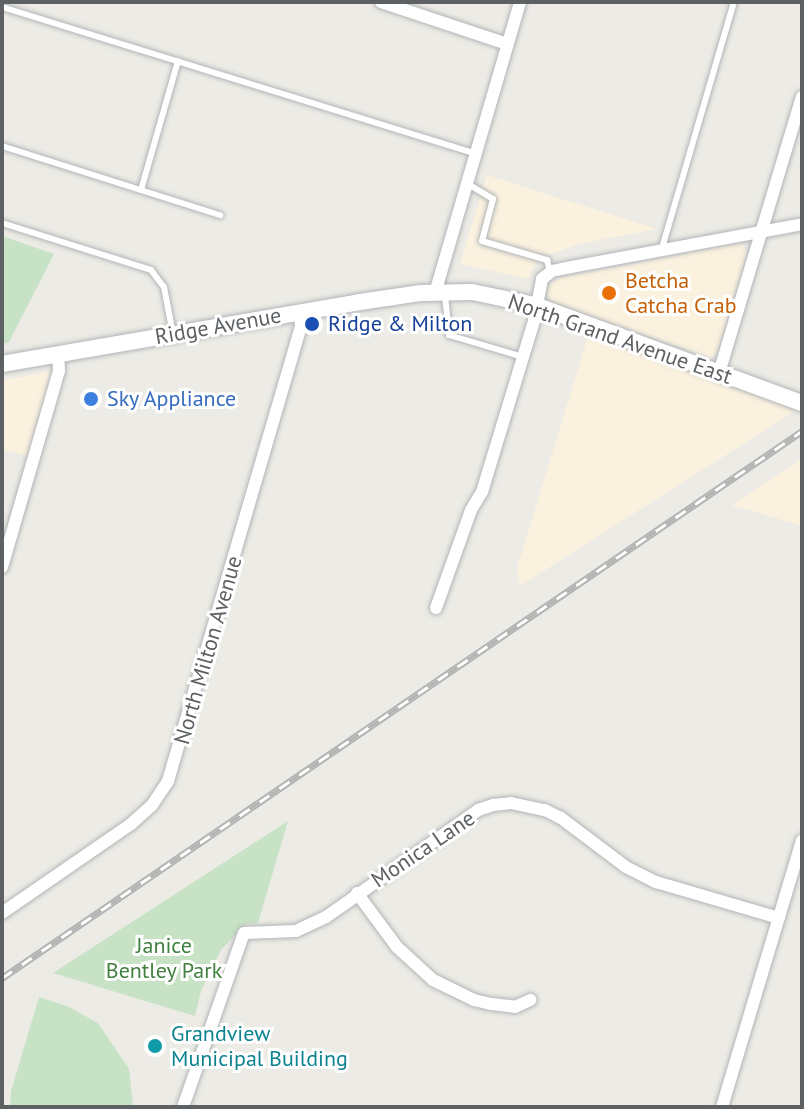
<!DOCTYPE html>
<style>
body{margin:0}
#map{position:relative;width:804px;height:1109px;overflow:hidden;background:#edebe5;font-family:"PT Sans",sans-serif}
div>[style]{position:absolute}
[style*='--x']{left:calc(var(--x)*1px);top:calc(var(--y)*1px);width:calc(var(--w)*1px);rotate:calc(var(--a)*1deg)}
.commercial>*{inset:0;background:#faf1de}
.green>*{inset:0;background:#c7e2c5}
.roads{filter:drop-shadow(0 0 2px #b2b5b8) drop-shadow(0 0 2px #b2b5b8)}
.lane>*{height:6px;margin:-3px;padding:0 3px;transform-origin:3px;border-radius:3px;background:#fff}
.street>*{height:12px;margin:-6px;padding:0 6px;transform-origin:6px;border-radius:6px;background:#fff}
.secondary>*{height:16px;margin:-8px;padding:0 8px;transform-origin:8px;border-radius:8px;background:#fff}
.rail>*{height:7px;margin-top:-3.5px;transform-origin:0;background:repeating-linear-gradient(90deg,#fff 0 12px,#b3b4b4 0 24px);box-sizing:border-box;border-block:2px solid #b3b4b4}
.dots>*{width:22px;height:22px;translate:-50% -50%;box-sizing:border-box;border:4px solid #fff;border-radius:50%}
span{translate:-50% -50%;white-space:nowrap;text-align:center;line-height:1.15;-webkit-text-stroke:6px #fff;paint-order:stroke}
.food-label{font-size:22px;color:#c56008}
.left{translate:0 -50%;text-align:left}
.transit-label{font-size:22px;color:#164399}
.street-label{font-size:22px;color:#5d6164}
.shop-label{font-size:22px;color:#366cbe}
.park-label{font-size:22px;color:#428040}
.culture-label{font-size:22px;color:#0d838f}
.frame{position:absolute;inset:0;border:4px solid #5d6164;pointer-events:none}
</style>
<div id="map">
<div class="commercial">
<div style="clip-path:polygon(487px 175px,657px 229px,579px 244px,539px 258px,528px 279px,460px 264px)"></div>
<div style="clip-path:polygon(742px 243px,747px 253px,718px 350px,712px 358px,551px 302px,546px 291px,551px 283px,561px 278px)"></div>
<div style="clip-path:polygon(589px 333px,798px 409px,520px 586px,517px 568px)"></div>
<div style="clip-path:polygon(53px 371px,27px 456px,2px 449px,2px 380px)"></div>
<div style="clip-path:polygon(802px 459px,802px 526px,732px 505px)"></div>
</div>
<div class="green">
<div style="clip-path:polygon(2px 236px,54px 254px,9px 342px,2px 344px)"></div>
<div style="clip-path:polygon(288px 821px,258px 923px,246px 924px,221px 950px,201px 991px,195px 1016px,53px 973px)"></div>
<div style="clip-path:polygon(39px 997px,67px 1006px,98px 1023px,129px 1069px,133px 1107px,10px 1107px,11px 1091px)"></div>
</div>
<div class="roads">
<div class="lane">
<div style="--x:2;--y:7;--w:494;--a:17.2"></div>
<div style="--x:2;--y:146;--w:229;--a:17.6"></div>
<div style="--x:468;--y:184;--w:29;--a:31"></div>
<div style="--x:493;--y:199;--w:43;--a:104.7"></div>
<div style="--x:482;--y:241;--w:68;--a:16.3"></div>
<div style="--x:547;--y:260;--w:12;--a:76"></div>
<div style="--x:141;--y:190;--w:134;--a:-74"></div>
<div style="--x:2;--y:223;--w:156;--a:17.5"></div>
<div style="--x:151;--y:270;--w:21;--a:53"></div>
<div style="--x:164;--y:287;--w:48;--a:79.2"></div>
<div style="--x:662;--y:248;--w:256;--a:-73.7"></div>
<div style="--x:445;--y:295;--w:40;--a:84.3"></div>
<div style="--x:449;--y:335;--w:77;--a:16.6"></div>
</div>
<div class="street">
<div style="--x:381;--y:2;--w:133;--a:18.4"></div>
<div style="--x:435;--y:293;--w:303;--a:-73.7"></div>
<div style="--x:719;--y:373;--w:288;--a:-73.3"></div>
<div style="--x:2;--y:567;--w:204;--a:-73.8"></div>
<div style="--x:59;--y:371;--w:17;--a:-93"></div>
<div style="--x:436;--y:608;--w:104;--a:-70.3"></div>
<div style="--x:471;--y:510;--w:21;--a:-59"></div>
<div style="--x:482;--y:492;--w:179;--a:-73.1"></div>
<div style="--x:534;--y:321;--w:43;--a:-79.2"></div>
<div style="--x:542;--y:279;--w:13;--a:-39"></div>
<div style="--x:552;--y:271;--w:19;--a:-12"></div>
<div style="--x:571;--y:267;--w:235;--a:-10.5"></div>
<div style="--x:357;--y:893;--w:67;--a:53.5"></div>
<div style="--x:397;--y:947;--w:49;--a:42.5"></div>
<div style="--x:433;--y:980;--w:46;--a:26"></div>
<div style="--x:474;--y:1000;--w:18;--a:13"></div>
<div style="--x:492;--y:1004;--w:23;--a:7"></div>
<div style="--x:515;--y:1007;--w:17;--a:-25"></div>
<div style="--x:2;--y:913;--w:157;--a:-34.6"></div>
<div style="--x:131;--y:824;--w:28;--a:-42"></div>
<div style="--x:152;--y:805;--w:29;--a:-56"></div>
<div style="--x:168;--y:781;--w:475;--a:-73.7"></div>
<div style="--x:301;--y:325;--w:13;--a:-99"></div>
<div style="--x:183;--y:1107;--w:184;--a:-70.7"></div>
<div style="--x:244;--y:933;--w:52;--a:-2.2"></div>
<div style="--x:296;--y:931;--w:33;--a:-25"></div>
<div style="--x:326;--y:917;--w:186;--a:-35.1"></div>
<div style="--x:478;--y:810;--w:16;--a:-18"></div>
<div style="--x:493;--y:805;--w:18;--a:-6"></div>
<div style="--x:511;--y:803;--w:35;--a:12"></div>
<div style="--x:545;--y:810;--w:18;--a:27"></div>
<div style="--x:561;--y:818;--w:81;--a:37"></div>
<div style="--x:626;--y:867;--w:34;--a:27"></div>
<div style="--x:656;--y:882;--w:128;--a:16.3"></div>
<div style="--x:722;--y:1107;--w:278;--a:-73.3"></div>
</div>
<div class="secondary">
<div style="--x:2;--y:364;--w:363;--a:-9.8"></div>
<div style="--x:360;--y:302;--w:62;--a:-8.4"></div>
<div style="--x:421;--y:293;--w:51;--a:-1.1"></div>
<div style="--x:472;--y:292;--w:64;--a:11.7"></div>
<div style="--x:535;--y:305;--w:284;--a:20.2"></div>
</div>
</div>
<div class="rail">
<div style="--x:2;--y:978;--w:969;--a:-34.36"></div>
</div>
<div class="dots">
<div style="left:609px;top:293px;background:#e8710a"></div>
<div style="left:312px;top:324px;background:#1a4fb4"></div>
<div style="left:91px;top:399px;background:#3f7fe0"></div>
<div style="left:155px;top:1046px;background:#0f9aa8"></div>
</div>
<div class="food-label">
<span class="left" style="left:625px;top:293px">Betcha<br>Catcha Crab</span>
</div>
<div class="transit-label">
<span class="left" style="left:328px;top:324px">Ridge &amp; Milton</span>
</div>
<div class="street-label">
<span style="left:218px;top:326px;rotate:-10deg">Ridge Avenue</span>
<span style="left:620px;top:339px;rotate:19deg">North Grand Avenue East</span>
<span style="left:208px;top:650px;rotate:-74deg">North Milton Avenue</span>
<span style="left:423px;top:849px;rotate:-34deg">Monica Lane</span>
</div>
<div class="shop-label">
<span class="left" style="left:107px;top:399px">Sky Appliance</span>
</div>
<div class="park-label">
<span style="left:164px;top:958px">Janice<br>Bentley Park</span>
</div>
<div class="culture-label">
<span class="left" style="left:171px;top:1046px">Grandview<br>Municipal Building</span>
</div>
<div class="frame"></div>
</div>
